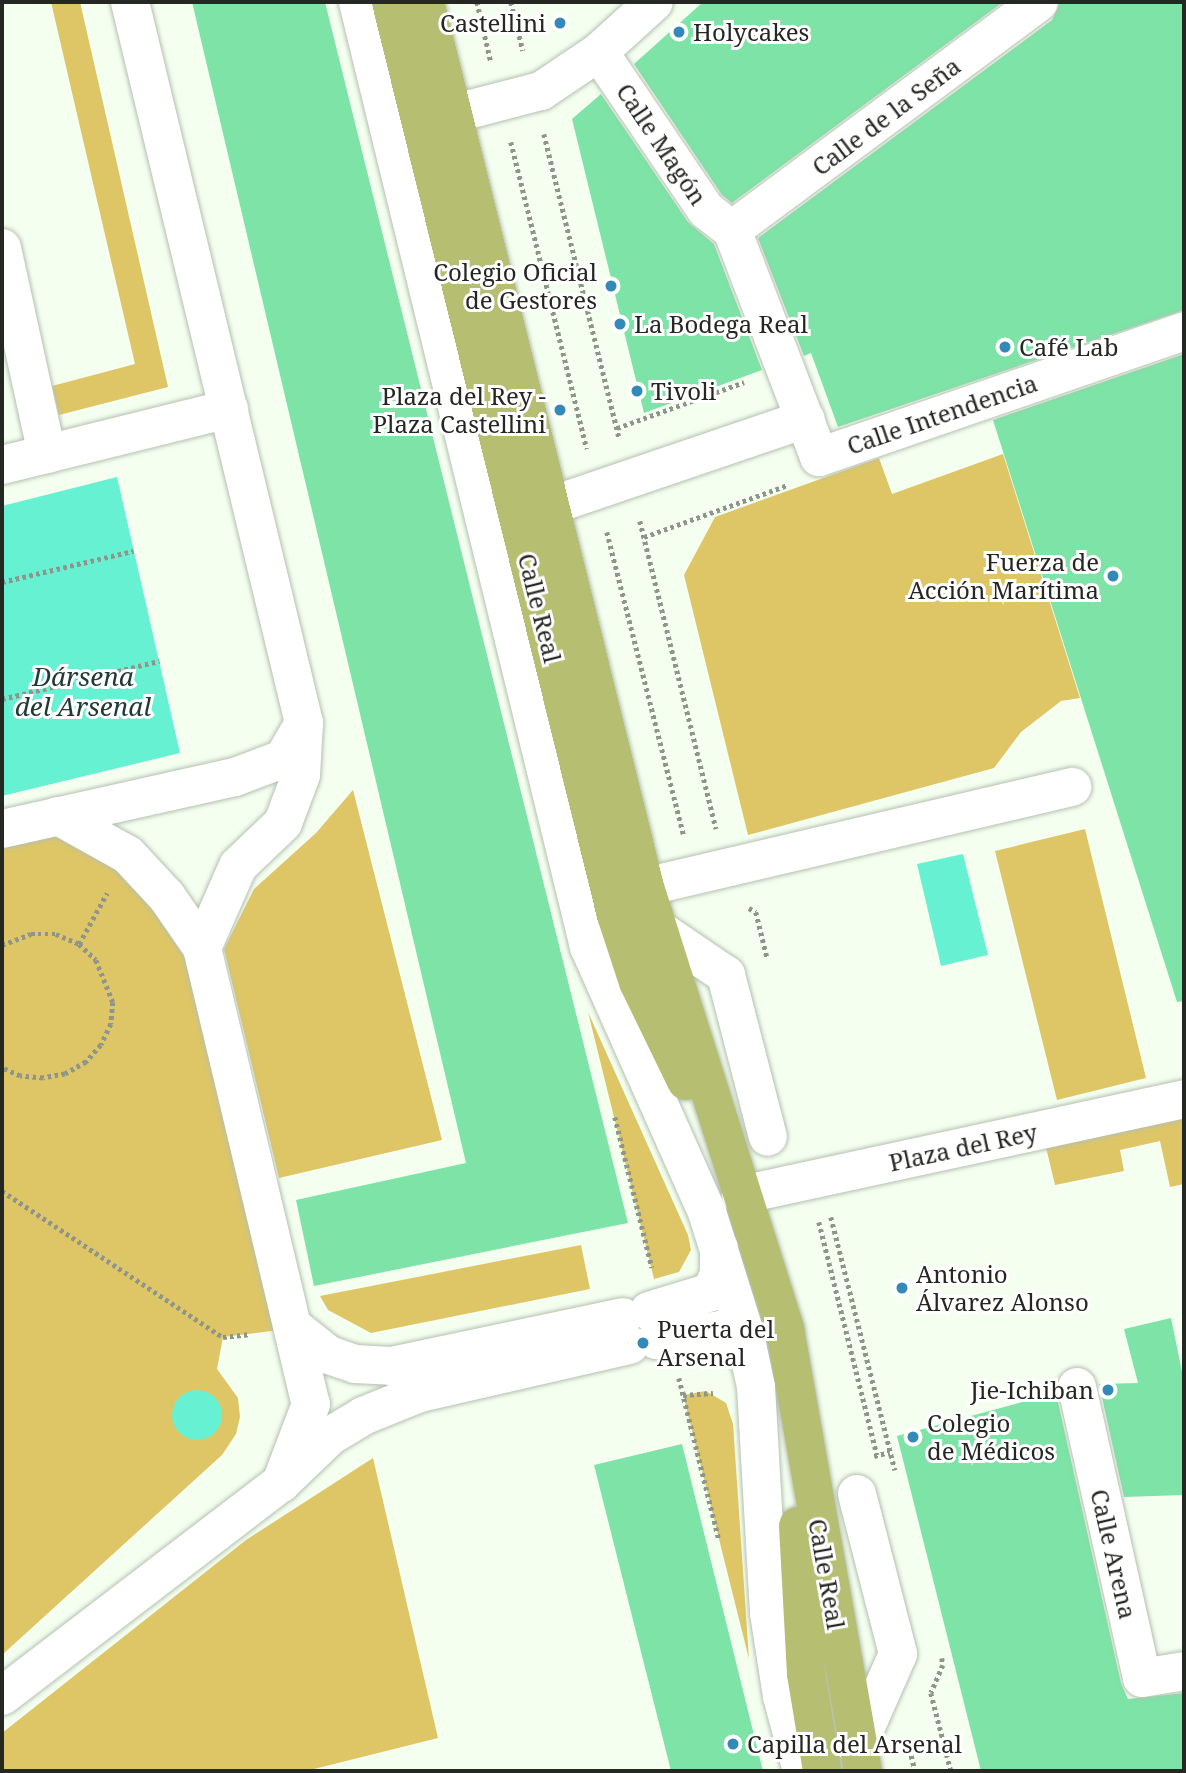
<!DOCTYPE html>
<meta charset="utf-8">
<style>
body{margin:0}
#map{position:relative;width:1186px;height:1773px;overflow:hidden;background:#f4fff0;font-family:"Noto Serif",serif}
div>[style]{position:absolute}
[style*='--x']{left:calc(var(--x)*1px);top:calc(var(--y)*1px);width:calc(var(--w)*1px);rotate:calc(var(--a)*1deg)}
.green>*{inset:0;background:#dec666}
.water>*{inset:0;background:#66f1d3}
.round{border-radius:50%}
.building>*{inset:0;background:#7de3a7}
.path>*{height:4.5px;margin-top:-2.25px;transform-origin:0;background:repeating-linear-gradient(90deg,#8e958b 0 3.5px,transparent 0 7px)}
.roads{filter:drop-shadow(0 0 2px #b6c0b1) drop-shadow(0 0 2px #b6c0b1)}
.minor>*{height:38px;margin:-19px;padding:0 19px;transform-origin:19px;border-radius:19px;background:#fff}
.major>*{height:38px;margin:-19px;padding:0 19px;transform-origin:19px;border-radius:19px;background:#b6be71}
.dots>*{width:19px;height:19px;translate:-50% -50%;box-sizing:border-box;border:4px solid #fff;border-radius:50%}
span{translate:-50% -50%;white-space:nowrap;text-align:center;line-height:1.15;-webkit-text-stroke:6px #fff;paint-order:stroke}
.poi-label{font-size:24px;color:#242722}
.right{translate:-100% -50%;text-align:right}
.left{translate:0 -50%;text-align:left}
.street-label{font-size:24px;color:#242722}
.water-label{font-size:26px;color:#223a34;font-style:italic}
.frame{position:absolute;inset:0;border:4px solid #242722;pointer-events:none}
</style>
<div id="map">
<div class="green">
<div style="clip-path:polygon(51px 2px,80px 2px,168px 387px,59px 415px,52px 386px,135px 364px)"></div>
<div style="clip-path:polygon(1003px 454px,1080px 698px,1061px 701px,1021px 732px,994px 768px,748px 835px,684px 575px,715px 517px,879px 458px,892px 494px)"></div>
<div style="clip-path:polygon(353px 790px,442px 1140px,279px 1178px,224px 949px,254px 889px,316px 833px)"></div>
<div style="clip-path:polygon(58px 816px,167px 897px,295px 1328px,223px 1337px,217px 1369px,238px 1398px,240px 1417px,236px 1434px,222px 1455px,2px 1655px,2px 829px)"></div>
<div style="clip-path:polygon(1085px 829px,1146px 1078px,1057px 1100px,995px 851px)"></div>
<div style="clip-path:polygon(588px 1012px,688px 1235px,691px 1250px,679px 1272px,654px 1279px)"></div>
<div style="clip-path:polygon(1184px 1118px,1184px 1184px,1170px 1187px,1160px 1141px,1120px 1150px,1124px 1171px,1055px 1185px,1044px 1139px)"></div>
<div style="clip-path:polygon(581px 1245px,590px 1289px,371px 1333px,328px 1310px,320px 1296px)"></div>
<div style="clip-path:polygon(706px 1391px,726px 1403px,733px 1424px,749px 1659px,683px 1395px)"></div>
<div style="clip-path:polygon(373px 1458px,438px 1738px,306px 1771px,2px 1771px,2px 1733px,246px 1540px)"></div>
</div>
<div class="water">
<div style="clip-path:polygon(117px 477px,180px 753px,2px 796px,2px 506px)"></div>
<div style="clip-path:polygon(963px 854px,988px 955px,941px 966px,917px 864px)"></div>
<div class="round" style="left:172px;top:1390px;width:50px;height:50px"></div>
</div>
<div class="building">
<div style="clip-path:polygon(192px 2px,325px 2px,628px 1223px,314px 1286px,296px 1200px,466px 1163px)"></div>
<div style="clip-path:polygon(703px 2px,1003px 2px,732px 203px,722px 195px,634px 64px)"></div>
<div style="clip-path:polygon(1060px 2px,1184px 2px,1184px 310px,838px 427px,811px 353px,804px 356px,758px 238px,1052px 20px)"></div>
<div style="clip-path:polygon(601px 94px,688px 222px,714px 244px,762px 370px,644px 413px,572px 119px)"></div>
<div style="clip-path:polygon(1184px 354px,1184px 1001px,1177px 1002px,993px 420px)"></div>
<div style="clip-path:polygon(1171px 1318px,1184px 1381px,1184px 1495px,1124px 1497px,1099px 1384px,1138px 1383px,1124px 1329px)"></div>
<div style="clip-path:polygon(1056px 1393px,1121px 1683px,1128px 1699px,1184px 1693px,1184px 1771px,981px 1771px,897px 1436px)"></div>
<div style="clip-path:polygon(682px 1444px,757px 1747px,763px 1771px,671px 1771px,594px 1465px)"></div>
</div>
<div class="path">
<div style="--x:477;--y:2;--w:62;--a:76.9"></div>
<div style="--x:511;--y:2;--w:50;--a:76.2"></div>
<div style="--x:544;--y:134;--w:313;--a:76.1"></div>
<div style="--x:511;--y:142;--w:316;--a:76.1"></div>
<div style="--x:617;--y:428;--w:135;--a:-19.9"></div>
<div style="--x:640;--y:521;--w:317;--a:76.1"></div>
<div style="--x:607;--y:532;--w:314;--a:75.8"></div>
<div style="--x:644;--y:537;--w:153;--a:-19.9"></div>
<div style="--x:2;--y:582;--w:135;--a:-13.3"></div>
<div style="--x:2;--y:699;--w:162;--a:-13.6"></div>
<div style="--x:749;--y:908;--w:8;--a:30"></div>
<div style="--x:756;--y:912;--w:46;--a:76.3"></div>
<div style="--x:79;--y:944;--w:58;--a:-61.2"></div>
<div style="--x:2;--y:945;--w:31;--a:-21"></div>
<div style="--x:31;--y:934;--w:25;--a:0"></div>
<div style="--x:56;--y:934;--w:25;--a:23"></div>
<div style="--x:79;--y:944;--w:23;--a:43"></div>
<div style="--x:96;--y:960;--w:45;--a:68"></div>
<div style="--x:113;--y:1002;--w:22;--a:95"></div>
<div style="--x:111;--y:1024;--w:23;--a:115"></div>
<div style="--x:101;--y:1045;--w:23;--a:131"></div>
<div style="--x:86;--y:1062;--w:24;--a:150"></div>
<div style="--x:65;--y:1074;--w:22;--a:170"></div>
<div style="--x:43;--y:1078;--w:23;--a:-175"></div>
<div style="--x:20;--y:1076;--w:20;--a:-156"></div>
<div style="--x:615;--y:1117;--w:155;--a:76.2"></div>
<div style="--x:2;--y:1191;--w:265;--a:33.5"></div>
<div style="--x:223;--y:1337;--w:28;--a:-6"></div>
<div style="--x:831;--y:1217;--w:261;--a:75.8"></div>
<div style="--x:819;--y:1222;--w:240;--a:76"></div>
<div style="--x:679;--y:1378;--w:167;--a:76.1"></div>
<div style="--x:683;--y:1395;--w:30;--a:-4"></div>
<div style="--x:874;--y:1456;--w:16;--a:-14"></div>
<div style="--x:942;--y:1658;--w:7;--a:82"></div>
<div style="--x:943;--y:1665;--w:30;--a:113"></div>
<div style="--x:931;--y:1693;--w:81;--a:75.6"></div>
<div style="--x:908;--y:1742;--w:30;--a:76"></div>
</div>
<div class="roads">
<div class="minor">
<div style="--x:130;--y:2;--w:742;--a:76.43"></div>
<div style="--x:304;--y:723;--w:52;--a:93.3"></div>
<div style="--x:301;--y:775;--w:51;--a:110.6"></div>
<div style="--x:283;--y:823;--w:62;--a:136.3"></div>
<div style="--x:238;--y:866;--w:90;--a:113.7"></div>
<div style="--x:358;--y:2;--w:973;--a:76.26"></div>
<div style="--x:589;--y:947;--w:290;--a:66"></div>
<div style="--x:707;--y:1212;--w:124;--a:72.6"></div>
<div style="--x:744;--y:1330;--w:58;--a:78.1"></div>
<div style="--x:756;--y:1387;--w:226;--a:86.7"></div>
<div style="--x:769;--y:1613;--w:84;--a:81.1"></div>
<div style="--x:782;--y:1696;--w:78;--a:75.1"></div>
<div style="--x:599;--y:52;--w:191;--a:55.9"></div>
<div style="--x:706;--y:210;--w:33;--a:38"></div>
<div style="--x:452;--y:114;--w:92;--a:-14.5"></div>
<div style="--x:541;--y:91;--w:70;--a:-33.9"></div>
<div style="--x:599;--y:52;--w:74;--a:-42.3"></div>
<div style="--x:732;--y:230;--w:243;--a:69"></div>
<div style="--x:819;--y:457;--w:386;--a:-19"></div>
<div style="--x:732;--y:230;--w:382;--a:-36.6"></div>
<div style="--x:2;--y:248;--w:211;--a:77.7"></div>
<div style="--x:2;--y:465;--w:234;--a:-13.9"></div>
<div style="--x:550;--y:506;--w:270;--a:-18.8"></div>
<div style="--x:58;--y:816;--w:80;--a:29.1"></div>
<div style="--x:128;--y:855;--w:57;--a:47.1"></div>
<div style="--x:167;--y:897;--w:62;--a:55.5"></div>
<div style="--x:202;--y:948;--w:469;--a:76.6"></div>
<div style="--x:311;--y:1404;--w:85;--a:110.8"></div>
<div style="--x:2;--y:829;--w:239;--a:-12.6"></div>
<div style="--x:235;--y:777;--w:51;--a:-20.6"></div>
<div style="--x:283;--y:759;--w:42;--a:-59.7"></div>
<div style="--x:645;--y:887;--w:439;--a:-13.2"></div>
<div style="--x:658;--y:929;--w:82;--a:34.1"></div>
<div style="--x:726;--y:975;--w:167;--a:75.5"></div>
<div style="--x:741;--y:1195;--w:453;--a:-12.2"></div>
<div style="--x:649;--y:1311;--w:65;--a:-17"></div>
<div style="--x:711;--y:1292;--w:20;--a:-66"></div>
<div style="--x:719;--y:1274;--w:26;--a:-90"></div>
<div style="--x:295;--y:1328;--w:43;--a:38.5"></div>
<div style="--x:329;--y:1355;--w:28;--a:19"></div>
<div style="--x:355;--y:1364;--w:36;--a:3"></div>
<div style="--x:391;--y:1366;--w:237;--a:-11.9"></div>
<div style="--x:656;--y:1340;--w:65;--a:-8.9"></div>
<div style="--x:720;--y:1330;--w:20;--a:30"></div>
<div style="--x:737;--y:1340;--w:26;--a:59"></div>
<div style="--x:1077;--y:1387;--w:298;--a:77.4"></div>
<div style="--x:1142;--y:1678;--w:43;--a:-9.5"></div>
<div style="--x:857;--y:1494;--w:165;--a:75.6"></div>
<div style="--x:898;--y:1654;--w:102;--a:113.8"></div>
<div style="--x:2;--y:1696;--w:351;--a:-37.4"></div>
<div style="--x:281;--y:1483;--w:68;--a:-43.8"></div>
<div style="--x:330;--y:1436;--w:39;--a:-31"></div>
<div style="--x:363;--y:1416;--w:61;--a:-22"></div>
<div style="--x:420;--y:1393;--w:215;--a:-12.9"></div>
</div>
<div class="major">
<div style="--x:391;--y:2;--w:940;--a:76.16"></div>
<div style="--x:616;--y:915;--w:71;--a:71.8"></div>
<div style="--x:638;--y:982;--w:110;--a:64.1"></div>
<div style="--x:425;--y:2;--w:912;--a:76.04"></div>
<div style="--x:645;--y:887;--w:464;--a:72.4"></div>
<div style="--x:785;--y:1329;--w:449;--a:80"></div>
<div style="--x:798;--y:1526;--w:148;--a:86.9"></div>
<div style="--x:806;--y:1674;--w:98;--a:80.6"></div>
</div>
</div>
<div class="dots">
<div style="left:560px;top:23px;background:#3389b8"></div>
<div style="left:679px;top:32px;background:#3389b8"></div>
<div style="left:611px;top:286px;background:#3389b8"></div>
<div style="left:620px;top:324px;background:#3389b8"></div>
<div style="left:1005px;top:347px;background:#3389b8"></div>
<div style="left:637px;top:391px;background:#3389b8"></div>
<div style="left:560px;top:410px;background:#3389b8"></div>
<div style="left:1113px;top:576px;background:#3389b8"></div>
<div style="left:902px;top:1288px;background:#3389b8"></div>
<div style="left:643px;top:1343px;background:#3389b8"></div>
<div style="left:1108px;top:1390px;background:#3389b8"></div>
<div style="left:913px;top:1437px;background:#3389b8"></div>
<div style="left:733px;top:1744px;background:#3389b8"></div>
</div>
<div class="poi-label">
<span class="right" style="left:546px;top:23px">Castellini</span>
<span class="left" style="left:693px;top:32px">Holycakes</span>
<span class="right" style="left:597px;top:286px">Colegio Oficial<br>de Gestores</span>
<span class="left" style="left:634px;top:324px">La Bodega Real</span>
<span class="left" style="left:1019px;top:347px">Café Lab</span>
<span class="left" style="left:651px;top:391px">Tivoli</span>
<span class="right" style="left:546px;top:410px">Plaza del Rey -<br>Plaza Castellini</span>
<span class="right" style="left:1099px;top:576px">Fuerza de<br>Acción Marítima</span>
<span class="left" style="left:916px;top:1288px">Antonio<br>Álvarez Alonso</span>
<span class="left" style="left:657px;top:1343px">Puerta del<br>Arsenal</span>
<span class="right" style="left:1094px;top:1390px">Jie-Ichiban</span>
<span class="left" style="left:927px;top:1437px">Colegio<br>de Médicos</span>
<span class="left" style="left:747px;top:1744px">Capilla del Arsenal</span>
</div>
<div class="street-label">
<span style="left:886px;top:116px;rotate:-37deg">Calle de la Seña</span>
<span style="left:662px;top:144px;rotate:56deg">Calle Magón</span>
<span style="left:942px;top:414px;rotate:-19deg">Calle Intendencia</span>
<span style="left:540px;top:608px;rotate:76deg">Calle Real</span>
<span style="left:963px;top:1147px;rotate:-12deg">Plaza del Rey</span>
<span style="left:1114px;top:1554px;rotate:77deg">Calle Arena</span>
<span style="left:827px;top:1574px;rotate:80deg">Calle Real</span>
</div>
<div class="water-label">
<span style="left:83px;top:692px">Dársena<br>del Arsenal</span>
</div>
<div class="frame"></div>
</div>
